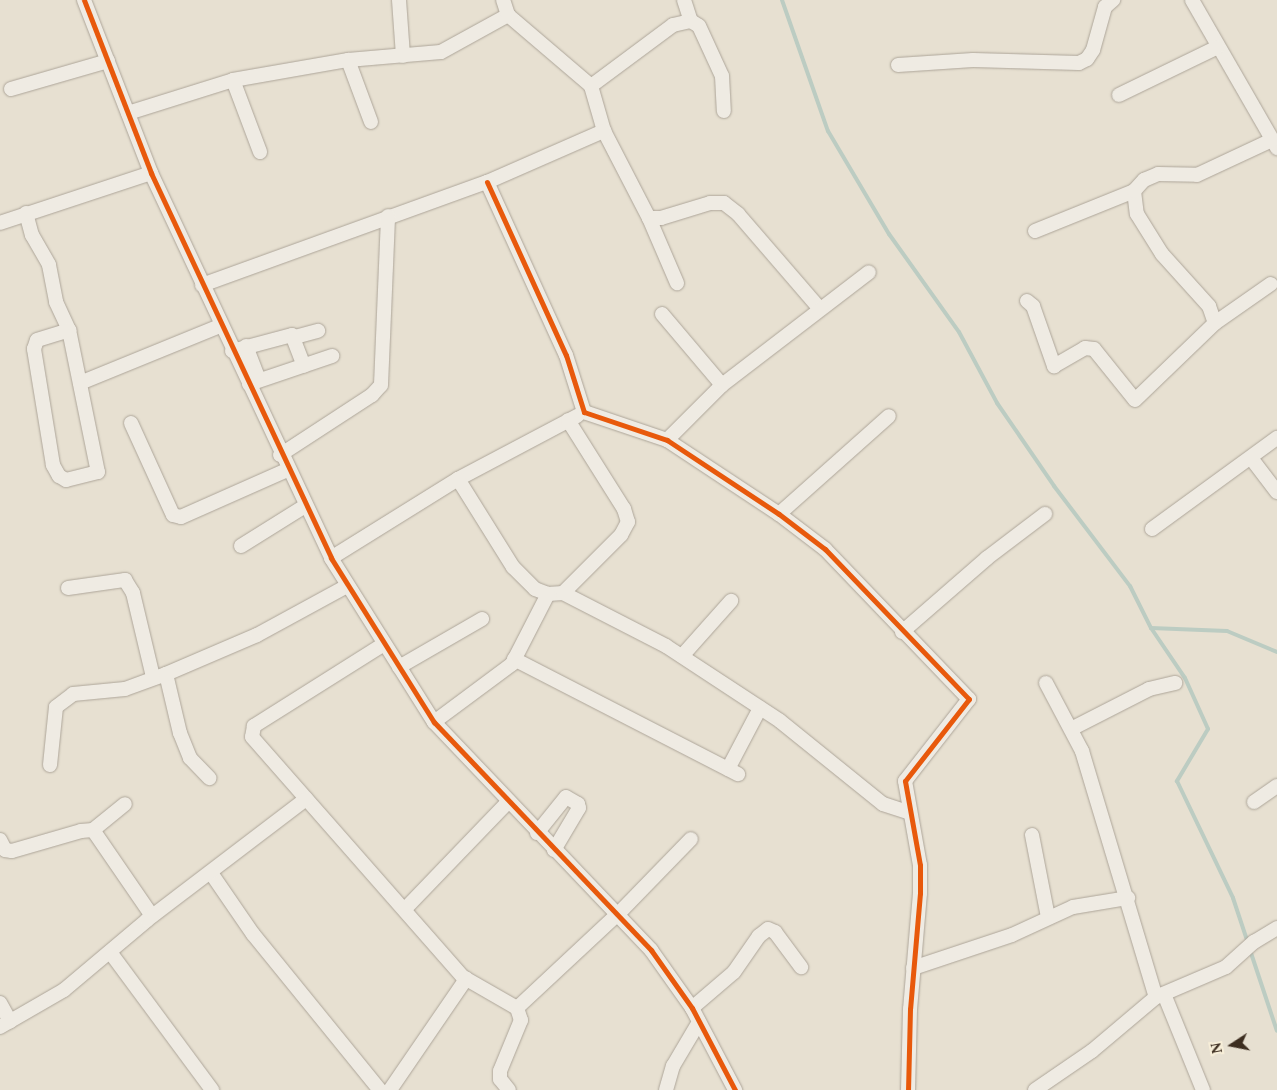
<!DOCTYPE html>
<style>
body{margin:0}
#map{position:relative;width:1277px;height:1090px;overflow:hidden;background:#e7e0d1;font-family:Spectral,serif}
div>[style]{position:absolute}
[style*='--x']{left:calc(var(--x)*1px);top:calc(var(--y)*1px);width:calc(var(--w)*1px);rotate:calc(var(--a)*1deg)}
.stream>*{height:4px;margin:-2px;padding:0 2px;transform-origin:2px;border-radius:2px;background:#bcccc2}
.roads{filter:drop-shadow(0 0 1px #ada599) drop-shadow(0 0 1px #ada599)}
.minor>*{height:14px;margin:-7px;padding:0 7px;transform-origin:7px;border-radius:7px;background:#efebe3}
.cycleway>*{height:5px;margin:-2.5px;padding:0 2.5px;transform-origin:2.5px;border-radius:2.5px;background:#e8590c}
span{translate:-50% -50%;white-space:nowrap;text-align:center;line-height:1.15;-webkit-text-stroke:5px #f7eed8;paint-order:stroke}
.north{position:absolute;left:1207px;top:1020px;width:50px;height:50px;-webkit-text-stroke:4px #f7eed8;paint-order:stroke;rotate:259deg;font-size:14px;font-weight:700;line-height:20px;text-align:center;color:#3d2e20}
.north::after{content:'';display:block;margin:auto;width:18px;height:22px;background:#3d2e20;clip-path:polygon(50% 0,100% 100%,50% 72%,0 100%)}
</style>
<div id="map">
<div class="stream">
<div style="--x:782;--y:0;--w:139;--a:70.7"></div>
<div style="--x:828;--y:131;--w:120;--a:59.4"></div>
<div style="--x:889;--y:234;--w:120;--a:54.5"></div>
<div style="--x:959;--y:332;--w:81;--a:61.8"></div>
<div style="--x:997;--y:403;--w:101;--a:55.5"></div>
<div style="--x:1054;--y:486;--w:126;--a:52.8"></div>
<div style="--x:1130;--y:586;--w:47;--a:63.4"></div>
<div style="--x:1151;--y:628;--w:60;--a:55.8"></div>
<div style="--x:1185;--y:678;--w:56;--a:65.7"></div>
<div style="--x:1208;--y:729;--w:61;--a:120.8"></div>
<div style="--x:1177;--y:781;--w:130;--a:64.4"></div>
<div style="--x:1233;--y:898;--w:47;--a:71.6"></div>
<div style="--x:1151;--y:628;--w:76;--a:2.3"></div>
<div style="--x:1227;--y:631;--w:54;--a:22.8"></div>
<div style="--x:1250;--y:950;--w:85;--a:71.6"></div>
</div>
<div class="roads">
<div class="minor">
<div style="--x:84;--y:0;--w:186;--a:68.8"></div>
<div style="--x:151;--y:173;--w:425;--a:64.9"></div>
<div style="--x:331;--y:558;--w:194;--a:57.9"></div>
<div style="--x:434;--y:722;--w:315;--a:46.4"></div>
<div style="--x:651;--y:950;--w:71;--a:54.7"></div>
<div style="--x:692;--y:1008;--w:93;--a:62.3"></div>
<div style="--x:399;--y:0;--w:56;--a:85.9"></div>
<div style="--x:684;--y:0;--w:22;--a:72"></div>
<div style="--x:1192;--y:0;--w:171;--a:60.1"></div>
<div style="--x:508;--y:15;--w:109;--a:40.5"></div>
<div style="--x:591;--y:86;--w:47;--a:73.9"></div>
<div style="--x:604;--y:131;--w:98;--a:62.7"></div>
<div style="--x:649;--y:218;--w:12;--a:0"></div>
<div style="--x:661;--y:218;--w:51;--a:-17"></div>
<div style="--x:710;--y:203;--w:14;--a:0"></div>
<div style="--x:724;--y:203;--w:18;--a:38"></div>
<div style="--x:738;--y:214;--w:124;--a:49.2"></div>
<div style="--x:348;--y:60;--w:66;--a:69.6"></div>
<div style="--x:898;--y:65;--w:75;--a:-3.8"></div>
<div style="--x:973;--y:60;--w:106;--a:1.6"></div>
<div style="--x:1079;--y:63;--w:9;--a:-27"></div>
<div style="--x:1087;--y:59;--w:11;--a:-56"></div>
<div style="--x:1093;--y:50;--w:45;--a:-74.4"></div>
<div style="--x:1105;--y:7;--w:11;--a:-41"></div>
<div style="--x:233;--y:80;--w:77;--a:69.4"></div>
<div style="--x:591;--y:86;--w:102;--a:-36.6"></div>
<div style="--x:673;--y:25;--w:18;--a:-13"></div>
<div style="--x:691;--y:21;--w:9;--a:32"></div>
<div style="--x:699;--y:26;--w:55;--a:65.3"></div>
<div style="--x:722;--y:76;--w:35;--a:87"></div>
<div style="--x:11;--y:89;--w:101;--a:-16.1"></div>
<div style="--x:1119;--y:95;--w:110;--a:-25.9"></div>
<div style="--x:128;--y:113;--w:110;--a:-17.4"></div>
<div style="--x:233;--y:80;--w:117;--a:-9.9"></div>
<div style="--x:348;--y:60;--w:93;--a:-4.9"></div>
<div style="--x:441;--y:52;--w:77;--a:-28.9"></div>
<div style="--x:508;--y:15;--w:16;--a:-108"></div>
<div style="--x:487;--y:182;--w:190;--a:65.5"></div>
<div style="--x:566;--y:355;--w:60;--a:72.5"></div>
<div style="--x:584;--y:412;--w:88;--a:18.6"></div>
<div style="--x:667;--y:440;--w:134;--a:33.5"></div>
<div style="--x:779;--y:514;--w:58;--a:37.3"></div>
<div style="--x:825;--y:549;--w:208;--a:46.2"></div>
<div style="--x:969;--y:699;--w:104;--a:128"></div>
<div style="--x:905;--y:781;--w:85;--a:79.9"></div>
<div style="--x:920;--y:865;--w:28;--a:90"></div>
<div style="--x:920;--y:893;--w:116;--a:94.9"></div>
<div style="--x:910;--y:1009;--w:81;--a:91.4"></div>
<div style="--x:1134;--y:191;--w:23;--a:83"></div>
<div style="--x:1137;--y:214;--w:47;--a:58"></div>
<div style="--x:1162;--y:254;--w:70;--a:47.9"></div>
<div style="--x:1209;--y:306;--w:18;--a:71"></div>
<div style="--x:26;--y:213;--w:23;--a:75"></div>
<div style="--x:32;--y:235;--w:34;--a:60"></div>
<div style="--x:49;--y:265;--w:38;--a:79"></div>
<div style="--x:56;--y:302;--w:31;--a:65"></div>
<div style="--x:69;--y:330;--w:145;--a:78.5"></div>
<div style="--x:98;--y:472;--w:33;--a:166"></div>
<div style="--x:66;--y:480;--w:8;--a:-150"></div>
<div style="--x:59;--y:476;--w:13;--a:-119"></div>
<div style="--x:53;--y:465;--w:118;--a:-99.3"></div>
<div style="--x:34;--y:349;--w:9;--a:-72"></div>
<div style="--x:37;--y:340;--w:34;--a:-17"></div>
<div style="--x:649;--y:218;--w:71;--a:66.7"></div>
<div style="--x:0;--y:223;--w:159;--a:-18.3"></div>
<div style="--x:1035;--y:231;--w:107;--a:-22"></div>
<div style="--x:1134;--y:191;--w:15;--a:-48"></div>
<div style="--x:1144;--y:180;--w:15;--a:-23"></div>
<div style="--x:1158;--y:174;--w:39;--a:1"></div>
<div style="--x:1197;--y:175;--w:83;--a:-25"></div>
<div style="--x:202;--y:285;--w:303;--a:-19.9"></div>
<div style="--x:487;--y:182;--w:128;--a:-23.6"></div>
<div style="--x:1027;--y:301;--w:8;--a:40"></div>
<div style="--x:1033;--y:306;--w:64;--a:70.7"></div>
<div style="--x:1054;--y:366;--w:36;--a:-30"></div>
<div style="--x:1085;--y:348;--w:9;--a:6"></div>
<div style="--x:1094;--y:349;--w:65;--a:51.2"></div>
<div style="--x:1135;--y:400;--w:111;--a:-43.9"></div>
<div style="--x:1215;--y:323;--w:68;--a:-34.9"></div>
<div style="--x:662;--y:314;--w:93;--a:49.8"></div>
<div style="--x:295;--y:337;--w:24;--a:-15"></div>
<div style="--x:246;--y:346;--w:36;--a:69"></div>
<div style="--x:232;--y:351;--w:62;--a:-14.9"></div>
<div style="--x:292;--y:335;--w:33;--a:69"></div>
<div style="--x:80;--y:383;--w:151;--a:-22.2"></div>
<div style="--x:249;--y:384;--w:88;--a:-18.6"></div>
<div style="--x:131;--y:423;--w:101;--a:65.5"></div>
<div style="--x:173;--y:515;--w:8;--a:14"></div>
<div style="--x:181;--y:517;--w:116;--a:-23.9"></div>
<div style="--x:667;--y:440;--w:78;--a:-45"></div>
<div style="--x:722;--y:385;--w:185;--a:-37.5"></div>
<div style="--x:280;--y:455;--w:110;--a:-33.1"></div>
<div style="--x:372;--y:395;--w:13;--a:-48"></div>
<div style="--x:381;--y:385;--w:169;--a:-87.6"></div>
<div style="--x:1251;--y:458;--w:43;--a:52.6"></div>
<div style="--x:458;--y:479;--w:135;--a:-27.9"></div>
<div style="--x:779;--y:514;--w:147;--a:-41.7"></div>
<div style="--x:1152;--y:529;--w:155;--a:-36.1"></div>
<div style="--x:241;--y:546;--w:75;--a:-32"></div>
<div style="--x:331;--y:558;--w:150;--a:-31.9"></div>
<div style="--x:458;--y:479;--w:104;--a:58"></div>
<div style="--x:513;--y:567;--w:31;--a:45"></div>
<div style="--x:535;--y:589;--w:14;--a:21"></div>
<div style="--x:548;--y:594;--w:15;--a:-4"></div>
<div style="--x:563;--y:593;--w:116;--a:27.2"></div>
<div style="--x:666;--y:646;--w:136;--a:33.3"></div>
<div style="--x:780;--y:721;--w:132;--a:38.9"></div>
<div style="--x:883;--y:804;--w:26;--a:18"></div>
<div style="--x:68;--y:588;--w:58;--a:-8"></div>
<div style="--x:125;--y:580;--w:15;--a:58"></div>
<div style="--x:133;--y:593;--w:86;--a:76.6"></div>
<div style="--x:563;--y:593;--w:82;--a:-45"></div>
<div style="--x:621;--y:535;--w:15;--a:-62"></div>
<div style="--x:628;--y:522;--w:14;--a:-107"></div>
<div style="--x:624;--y:509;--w:105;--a:-122.2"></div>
<div style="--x:902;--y:632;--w:113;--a:-41"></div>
<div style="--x:987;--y:558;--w:73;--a:-37.2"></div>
<div style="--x:384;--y:644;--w:154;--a:147.8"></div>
<div style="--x:254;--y:726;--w:11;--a:100"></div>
<div style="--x:252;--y:737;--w:320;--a:48.7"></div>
<div style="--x:463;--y:977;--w:62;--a:29.9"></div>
<div style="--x:517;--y:1008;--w:13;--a:72"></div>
<div style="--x:521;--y:1020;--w:55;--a:112.4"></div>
<div style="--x:500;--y:1071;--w:8;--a:90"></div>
<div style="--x:500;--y:1079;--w:14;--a:51"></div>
<div style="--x:682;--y:656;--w:74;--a:-48.3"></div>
<div style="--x:514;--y:659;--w:252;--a:27.2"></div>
<div style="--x:399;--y:667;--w:96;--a:-30"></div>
<div style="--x:166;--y:674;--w:61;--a:76.7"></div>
<div style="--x:180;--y:733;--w:27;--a:68"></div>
<div style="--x:190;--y:758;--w:28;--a:46"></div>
<div style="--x:1046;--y:683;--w:77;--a:62.1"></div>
<div style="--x:1082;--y:751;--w:257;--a:73.3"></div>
<div style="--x:434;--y:722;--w:97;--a:-36.6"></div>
<div style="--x:512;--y:664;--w:79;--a:-62.8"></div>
<div style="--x:1071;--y:729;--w:88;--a:-27.1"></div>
<div style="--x:1149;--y:689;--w:27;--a:-13"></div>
<div style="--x:50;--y:765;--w:58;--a:-84.1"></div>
<div style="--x:56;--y:707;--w:21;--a:-37"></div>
<div style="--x:73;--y:694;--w:52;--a:-5.5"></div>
<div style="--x:125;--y:689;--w:44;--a:-20.1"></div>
<div style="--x:166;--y:674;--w:99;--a:-23.2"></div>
<div style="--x:257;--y:635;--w:102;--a:-28.6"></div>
<div style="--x:728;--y:769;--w:69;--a:-62.3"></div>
<div style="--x:1254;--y:802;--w:28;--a:-35"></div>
<div style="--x:93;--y:830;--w:104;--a:55.5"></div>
<div style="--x:537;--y:833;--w:46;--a:-51.1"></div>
<div style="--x:566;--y:797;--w:14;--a:30"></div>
<div style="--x:578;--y:804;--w:4;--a:76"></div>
<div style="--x:579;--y:808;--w:49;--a:120.8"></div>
<div style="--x:1032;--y:835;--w:84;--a:79"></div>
<div style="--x:0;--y:840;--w:11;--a:63"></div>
<div style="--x:5;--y:850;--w:7;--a:8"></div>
<div style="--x:12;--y:851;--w:72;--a:-16.2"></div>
<div style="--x:81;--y:831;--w:12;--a:-5"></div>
<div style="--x:93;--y:830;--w:41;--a:-39.1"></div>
<div style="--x:211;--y:873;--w:74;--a:55.5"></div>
<div style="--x:253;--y:934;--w:201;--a:50.9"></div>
<div style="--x:405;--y:909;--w:149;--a:-46.1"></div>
<div style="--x:110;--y:952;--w:172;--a:53.5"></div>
<div style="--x:913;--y:968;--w:104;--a:-18.4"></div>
<div style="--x:1012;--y:935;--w:67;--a:-24.7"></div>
<div style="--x:1073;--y:907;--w:56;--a:-9.3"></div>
<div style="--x:1164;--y:994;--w:104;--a:67.9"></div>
<div style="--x:0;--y:1003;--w:21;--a:61"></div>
<div style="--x:517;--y:1008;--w:139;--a:-43"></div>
<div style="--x:619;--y:913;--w:103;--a:-45.8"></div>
<div style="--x:692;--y:1008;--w:55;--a:-40.6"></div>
<div style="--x:734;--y:972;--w:44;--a:-55.2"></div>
<div style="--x:759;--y:936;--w:11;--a:-38"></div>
<div style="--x:768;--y:929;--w:8;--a:23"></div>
<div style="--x:775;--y:932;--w:44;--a:53.4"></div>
<div style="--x:0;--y:1027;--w:74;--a:-30"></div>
<div style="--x:64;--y:990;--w:109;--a:-40.1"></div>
<div style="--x:147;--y:920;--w:200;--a:-37.3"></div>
<div style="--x:390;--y:1090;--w:135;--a:-55.6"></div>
<div style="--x:666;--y:1090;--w:25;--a:-74"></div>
<div style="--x:673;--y:1066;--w:51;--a:-59.4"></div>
<div style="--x:1035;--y:1090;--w:69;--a:-34.4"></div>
<div style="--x:1092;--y:1051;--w:84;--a:-40.2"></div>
<div style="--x:1156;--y:997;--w:76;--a:-23.2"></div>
<div style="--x:1226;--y:967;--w:38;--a:-42"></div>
<div style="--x:1254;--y:942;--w:27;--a:-31"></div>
</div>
</div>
<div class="cycleway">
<div style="--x:84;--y:0;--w:186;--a:68.8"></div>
<div style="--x:151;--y:173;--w:425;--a:64.9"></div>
<div style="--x:331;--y:558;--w:194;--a:57.9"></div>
<div style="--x:434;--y:722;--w:315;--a:46.4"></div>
<div style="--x:651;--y:950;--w:71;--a:54.7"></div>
<div style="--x:692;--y:1008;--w:93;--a:62.3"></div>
<div style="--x:487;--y:182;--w:190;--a:65.5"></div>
<div style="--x:566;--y:355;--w:60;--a:72.5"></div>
<div style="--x:584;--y:412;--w:88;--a:18.6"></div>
<div style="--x:667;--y:440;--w:134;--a:33.5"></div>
<div style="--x:779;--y:514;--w:58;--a:37.3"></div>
<div style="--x:825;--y:549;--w:208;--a:46.2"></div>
<div style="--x:969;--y:699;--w:104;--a:128"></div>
<div style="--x:905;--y:781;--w:85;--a:79.9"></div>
<div style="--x:920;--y:865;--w:28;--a:90"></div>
<div style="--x:920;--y:893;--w:116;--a:94.9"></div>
<div style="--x:910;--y:1009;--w:81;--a:91.4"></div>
</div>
<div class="north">N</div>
</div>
